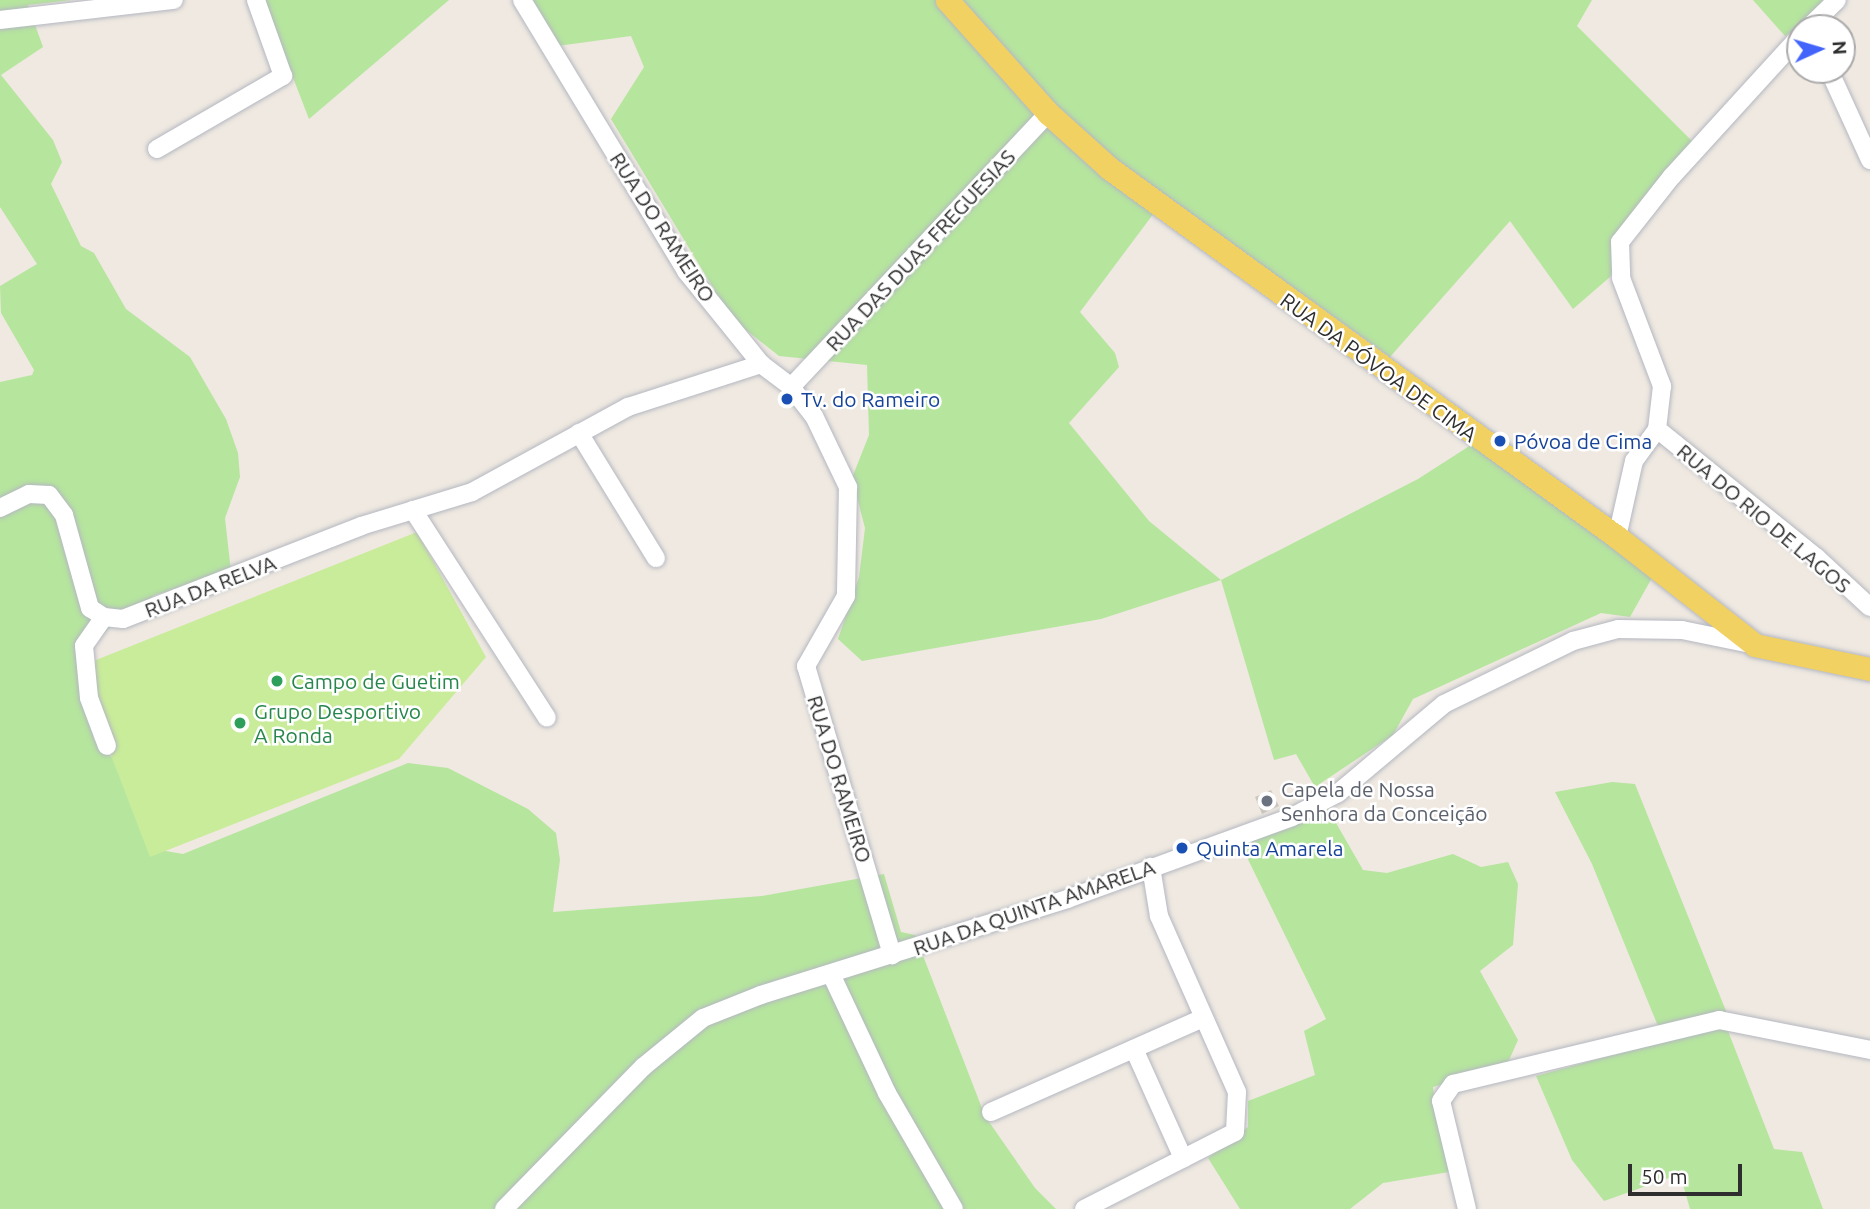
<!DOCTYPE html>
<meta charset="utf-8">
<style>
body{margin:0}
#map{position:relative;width:1870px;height:1209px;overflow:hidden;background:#efe9e1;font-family:Ubuntu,sans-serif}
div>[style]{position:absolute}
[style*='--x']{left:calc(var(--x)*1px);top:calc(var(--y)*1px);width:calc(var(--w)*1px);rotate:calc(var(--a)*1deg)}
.green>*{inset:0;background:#b6e59e}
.pitch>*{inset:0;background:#c9ec9a}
.building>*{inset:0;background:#cbc7bf}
.roads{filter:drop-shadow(0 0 2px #b4b7c1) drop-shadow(0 0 2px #b4b7c1)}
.minor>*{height:18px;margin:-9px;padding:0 9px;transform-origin:9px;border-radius:9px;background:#fff}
.major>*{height:23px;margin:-11.5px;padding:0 11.5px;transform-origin:11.5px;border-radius:11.5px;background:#f2d163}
.dots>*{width:19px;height:19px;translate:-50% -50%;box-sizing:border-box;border:4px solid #fff;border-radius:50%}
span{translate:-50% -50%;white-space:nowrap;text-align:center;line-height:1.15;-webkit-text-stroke:5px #fff;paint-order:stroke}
.street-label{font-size:21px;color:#2e2e2e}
.transit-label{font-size:21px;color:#164399}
.left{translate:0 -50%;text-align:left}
.leisure-label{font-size:21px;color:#27864d}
.worship-label{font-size:21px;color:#5b616d}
.north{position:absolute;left:1786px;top:14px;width:70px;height:70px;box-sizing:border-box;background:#fff;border:2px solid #ababab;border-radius:50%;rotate:86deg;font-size:19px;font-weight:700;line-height:28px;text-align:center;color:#2e2e2e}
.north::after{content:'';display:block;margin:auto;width:24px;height:32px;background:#4264fb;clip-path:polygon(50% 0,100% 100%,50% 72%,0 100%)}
.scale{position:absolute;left:1628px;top:1164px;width:114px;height:32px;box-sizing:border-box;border:4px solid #2e2e2e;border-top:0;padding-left:9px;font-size:21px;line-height:24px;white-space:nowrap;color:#2e2e2e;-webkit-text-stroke:5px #fff;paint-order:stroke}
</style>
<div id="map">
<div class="green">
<div style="clip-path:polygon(0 0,72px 0,28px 5px,43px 47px,1px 75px,53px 140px,62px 162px,51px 184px,81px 246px,94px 253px,126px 309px,190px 357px,226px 419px,238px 453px,240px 477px,225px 518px,231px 572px,155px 595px,117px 620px,90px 648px,86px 685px,94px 740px,121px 766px,160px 850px,183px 854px,408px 763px,448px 768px,528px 809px,556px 833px,560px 860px,553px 912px,762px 896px,884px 874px,901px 932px,915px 935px,985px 1116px,1035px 1188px,1056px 1209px,0 1209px,0 382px,32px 375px,34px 370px,1px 313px,0 286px,37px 264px,0 207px)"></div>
<div style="clip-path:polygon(263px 0,449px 0,309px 119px)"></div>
<div style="clip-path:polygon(522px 0,1592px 0,1577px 26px,1692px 141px,1628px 226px,1610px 277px,1573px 309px,1510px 221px,1390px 357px,1166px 197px,1080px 312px,1115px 353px,1119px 367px,1069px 423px,1149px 521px,1221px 580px,1418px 479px,1471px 445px,1653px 576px,1630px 617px,1601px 613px,1413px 699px,1393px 735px,1315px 787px,1296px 754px,1274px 760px,1221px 580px,1101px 619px,862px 661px,838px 639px,859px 577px,865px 528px,852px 478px,869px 435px,867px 365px,779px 356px,732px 319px,611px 119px,644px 67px,631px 36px,550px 47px)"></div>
<div style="clip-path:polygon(1753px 0,1841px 0,1785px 36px)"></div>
<div style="clip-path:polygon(1612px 782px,1635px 784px,1726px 1011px,1728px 1031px,1774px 1149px,1802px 1152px,1823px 1209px,1690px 1209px,1680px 1174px,1604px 1201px,1572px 1160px,1536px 1076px,1664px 1041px,1592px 864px,1555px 792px)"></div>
<div style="clip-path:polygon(1328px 809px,1363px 870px,1387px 873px,1453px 854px,1481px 867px,1508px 862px,1518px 884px,1513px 945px,1480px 971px,1518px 1040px,1506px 1067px,1433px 1087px,1437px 1119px,1455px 1171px,1383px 1183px,1350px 1209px,1240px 1209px,1208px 1158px,1248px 1127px,1248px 1101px,1315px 1075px,1304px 1031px,1326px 1019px,1240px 843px)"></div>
</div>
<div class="pitch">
<div style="clip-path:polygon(417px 532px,486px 657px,399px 759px,150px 857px,89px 698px,86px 664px)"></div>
</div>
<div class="building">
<div style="clip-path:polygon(1271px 790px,1279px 806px,1262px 814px,1255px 797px)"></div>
</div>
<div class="roads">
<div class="minor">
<div style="--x:522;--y:0;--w:317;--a:58.8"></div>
<div style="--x:686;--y:271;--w:119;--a:51.1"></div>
<div style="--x:761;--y:364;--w:38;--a:37"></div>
<div style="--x:791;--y:387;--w:37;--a:52"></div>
<div style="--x:814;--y:416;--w:79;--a:64.4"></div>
<div style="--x:848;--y:487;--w:109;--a:91.1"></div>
<div style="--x:846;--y:596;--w:81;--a:119.7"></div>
<div style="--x:806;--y:666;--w:302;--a:73.4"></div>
<div style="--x:0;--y:20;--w:175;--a:-6.6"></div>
<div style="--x:1808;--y:28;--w:40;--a:-44"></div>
<div style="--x:1800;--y:36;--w:190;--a:132.4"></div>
<div style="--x:1672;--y:176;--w:84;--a:128.2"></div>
<div style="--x:1620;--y:242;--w:36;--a:88"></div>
<div style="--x:1621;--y:278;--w:116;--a:69.2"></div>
<div style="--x:1662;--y:386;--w:43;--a:96.6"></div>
<div style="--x:1657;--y:429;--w:206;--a:38.9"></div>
<div style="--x:1817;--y:558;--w:72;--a:42.8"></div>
<div style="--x:1829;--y:70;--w:99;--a:65.5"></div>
<div style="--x:157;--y:149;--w:146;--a:-30.1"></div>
<div style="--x:283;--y:76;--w:81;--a:-109.6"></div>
<div style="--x:791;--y:387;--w:376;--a:-46.8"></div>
<div style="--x:579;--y:433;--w:147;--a:58.4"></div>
<div style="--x:0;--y:508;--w:32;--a:-26"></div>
<div style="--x:29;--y:494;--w:20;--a:3"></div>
<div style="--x:49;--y:495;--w:25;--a:53"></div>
<div style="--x:64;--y:515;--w:97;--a:74.4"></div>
<div style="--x:90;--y:608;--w:17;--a:33"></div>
<div style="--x:104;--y:617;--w:19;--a:6"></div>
<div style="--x:123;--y:619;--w:256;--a:-21.3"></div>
<div style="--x:361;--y:526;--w:116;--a:-17"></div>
<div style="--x:472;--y:492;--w:178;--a:-28.6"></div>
<div style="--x:628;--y:407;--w:140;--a:-17.9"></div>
<div style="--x:413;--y:510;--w:247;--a:57.2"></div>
<div style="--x:1617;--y:537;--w:78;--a:-77.4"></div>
<div style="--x:1634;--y:461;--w:39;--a:-54"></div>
<div style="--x:104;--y:617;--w:35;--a:125"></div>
<div style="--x:84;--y:646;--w:52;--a:84.5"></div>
<div style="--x:89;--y:698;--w:51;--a:69.4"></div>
<div style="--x:831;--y:974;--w:132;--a:64.8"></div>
<div style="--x:887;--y:1093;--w:134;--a:60"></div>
<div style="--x:1134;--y:1049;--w:120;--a:65.8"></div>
<div style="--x:991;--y:1112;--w:232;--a:-23.9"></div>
<div style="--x:504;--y:1209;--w:199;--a:-45.6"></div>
<div style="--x:643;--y:1067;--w:77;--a:-39.2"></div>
<div style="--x:703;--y:1018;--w:62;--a:-21.6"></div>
<div style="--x:761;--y:995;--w:321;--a:-17.4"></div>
<div style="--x:1067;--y:899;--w:239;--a:-20"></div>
<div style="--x:1292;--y:817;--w:52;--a:-27.6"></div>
<div style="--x:1338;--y:793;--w:138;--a:-40"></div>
<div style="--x:1444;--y:704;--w:144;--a:-26"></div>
<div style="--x:1573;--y:641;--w:47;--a:-14.9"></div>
<div style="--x:1618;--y:629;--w:64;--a:0.9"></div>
<div style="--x:1682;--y:630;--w:70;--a:11.5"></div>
<div style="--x:1084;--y:1209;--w:169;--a:-27"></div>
<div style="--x:1235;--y:1132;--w:40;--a:-87.1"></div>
<div style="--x:1237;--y:1092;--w:193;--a:-113.9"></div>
<div style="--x:1159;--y:916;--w:50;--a:-99.3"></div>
<div style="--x:1467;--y:1209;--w:111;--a:-103.5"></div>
<div style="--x:1441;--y:1101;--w:21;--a:-55"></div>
<div style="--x:1453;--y:1084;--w:274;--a:-13.5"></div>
<div style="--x:1719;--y:1020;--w:154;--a:11.2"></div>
</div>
<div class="major">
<div style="--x:947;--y:0;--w:152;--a:48.2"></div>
<div style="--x:1048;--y:113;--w:82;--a:42"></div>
<div style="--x:1109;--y:168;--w:628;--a:35.99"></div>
<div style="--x:1617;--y:537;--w:175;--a:38"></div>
<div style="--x:1755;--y:645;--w:117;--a:11.8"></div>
</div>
</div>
<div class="dots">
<div style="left:787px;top:399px;background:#1a4fb4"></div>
<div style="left:1500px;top:441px;background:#1a4fb4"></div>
<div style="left:277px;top:681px;background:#2e9e5b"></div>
<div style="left:240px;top:723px;background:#2e9e5b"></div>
<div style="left:1267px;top:801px;background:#6b7280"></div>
<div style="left:1182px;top:848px;background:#1a4fb4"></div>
</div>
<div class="street-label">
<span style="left:663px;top:227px;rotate:57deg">RUA DO RAMEIRO</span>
<span style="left:920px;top:250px;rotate:-47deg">RUA DAS DUAS FREGUESIAS</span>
<span style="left:1379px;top:367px;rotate:36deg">RUA DA PÓVOA DE CIMA</span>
<span style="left:1764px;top:518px;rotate:40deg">RUA DO RIO DE LAGOS</span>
<span style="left:210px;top:586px;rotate:-21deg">RUA DA RELVA</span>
<span style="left:840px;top:779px;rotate:73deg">RUA DO RAMEIRO</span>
<span style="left:1034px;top:907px;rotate:-19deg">RUA DA QUINTA AMARELA</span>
</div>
<div class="transit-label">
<span class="left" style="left:801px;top:399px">Tv. do Rameiro</span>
<span class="left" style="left:1514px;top:441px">Póvoa de Cima</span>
<span class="left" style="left:1196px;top:848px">Quinta Amarela</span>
</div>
<div class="leisure-label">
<span class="left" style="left:291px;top:681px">Campo de Guetim</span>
<span class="left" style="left:254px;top:723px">Grupo Desportivo<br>A Ronda</span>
</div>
<div class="worship-label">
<span class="left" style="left:1281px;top:801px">Capela de Nossa<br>Senhora da Conceição</span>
</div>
<div class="north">N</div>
<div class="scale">50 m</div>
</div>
